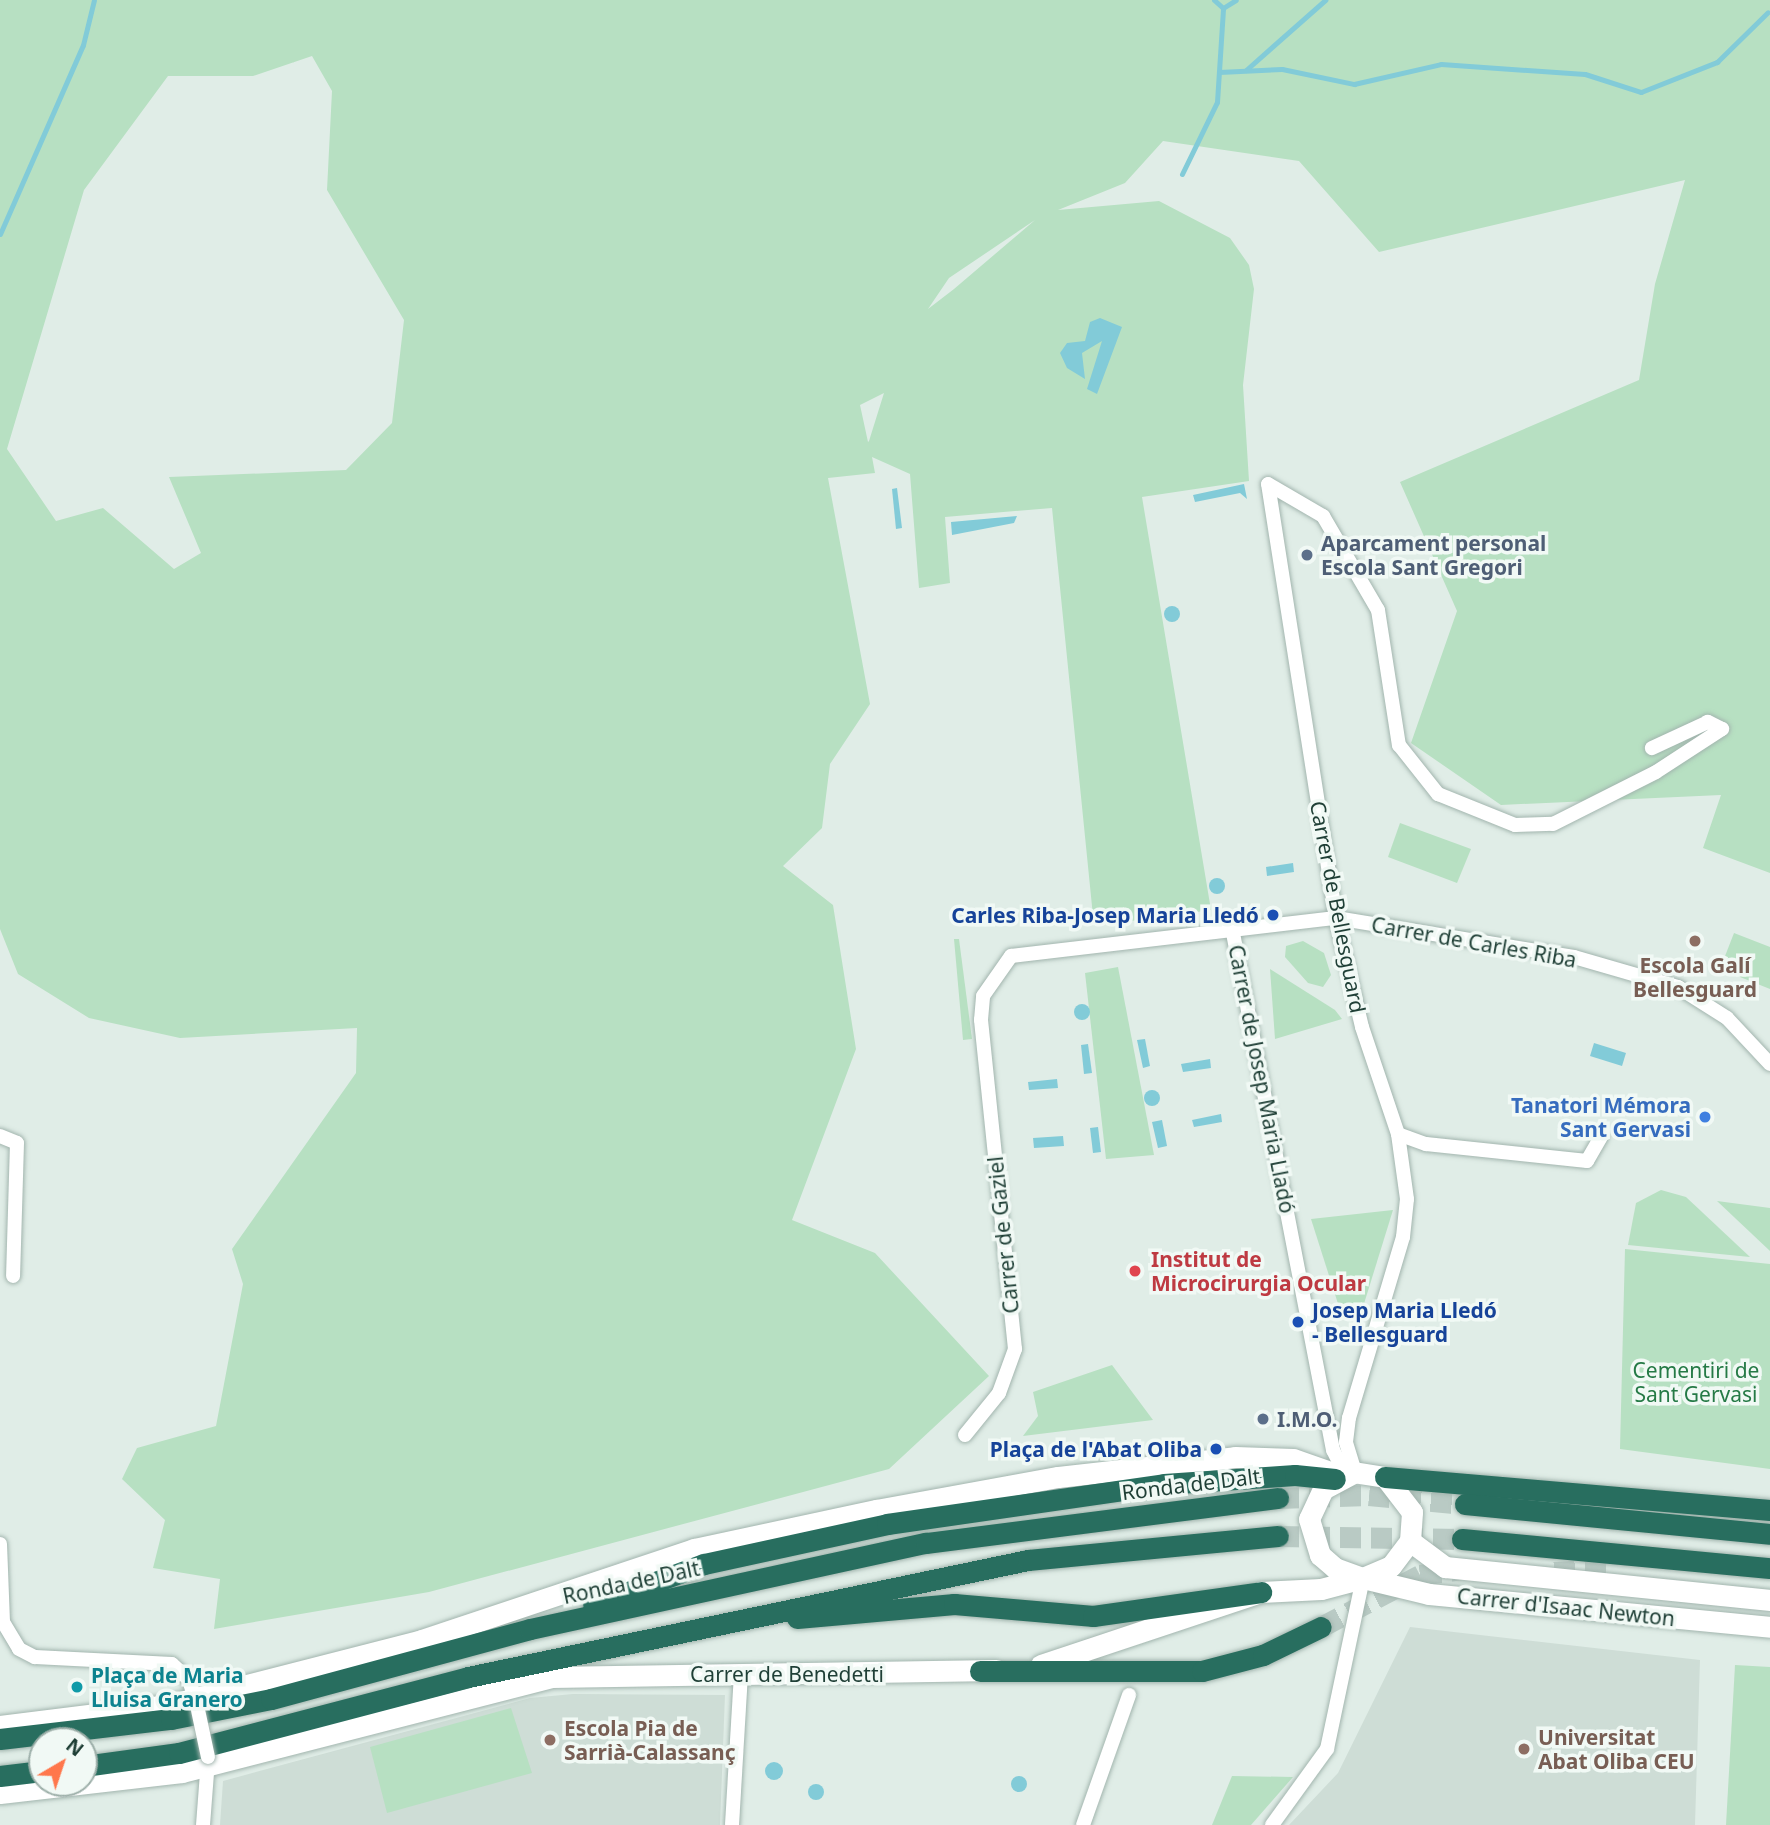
<!DOCTYPE html>
<meta charset="utf-8">
<style>
body{margin:0}
#map{position:relative;width:1770px;height:1825px;overflow:hidden;background:#e0ede7;font-family:"Noto Sans",sans-serif}
div>[style]{position:absolute}
[style*='--x']{left:calc(var(--x)*1px);top:calc(var(--y)*1px);width:calc(var(--w)*1px);rotate:calc(var(--a)*1deg)}
.built>*{inset:0;background:#ceddd6}
.green>*{inset:0;background:#b7e0c2}
.water>*{inset:0;background:#82cbd8}
.round{border-radius:50%}
.stream>*{height:5px;margin:-2.5px;padding:0 2.5px;transform-origin:2.5px;border-radius:2.5px;background:#82cbd8}
.highway-tunnel>*{height:21px;margin-top:-10.5px;transform-origin:0;background:repeating-linear-gradient(90deg,#b9cac4 0 21px,transparent 0 31px)}
.roads{filter:drop-shadow(0 0 2px #a2b5ae) drop-shadow(0 0 2px #a2b5ae)}
.street>*{height:14px;margin:-7px;padding:0 7px;transform-origin:7px;border-radius:7px;background:#fff}
.secondary>*{height:21px;margin:-10.5px;padding:0 10.5px;transform-origin:10.5px;border-radius:10.5px;background:#fff}
.highway>*{height:21px;margin:-10.5px;padding:0 10.5px;transform-origin:10.5px;border-radius:10.5px;background:#286e5f}
.bridges{filter:drop-shadow(0 0 2px #a2b5ae) drop-shadow(0 0 2px #a2b5ae)}
.street-bridge>*{height:14px;margin:-7px;padding:0 7px;transform-origin:7px;border-radius:7px;background:#fff}
.dots>*{width:19px;height:19px;translate:-50% -50%;box-sizing:border-box;border:4px solid #f1f9f5;border-radius:50%}
span{translate:-50% -50%;white-space:nowrap;text-align:center;line-height:1.15;-webkit-text-stroke:7px #f1f9f5;paint-order:stroke}
.service-label{font-size:21px;color:#4e5e75;font-weight:700}
.left{translate:0 -50%;text-align:left}
.street-label{font-size:21px;color:#1f3f36}
.transit-label{font-size:21px;color:#164399;font-weight:700}
.right{translate:-100% -50%;text-align:right}
.education-label{font-size:21px;color:#785e54;font-weight:700}
.shop-label{font-size:21px;color:#366cbe;font-weight:700}
.health-label{font-size:21px;color:#be3a42;font-weight:700}
.park-label{font-size:21px;color:#257a46}
.culture-label{font-size:21px;color:#0d838f;font-weight:700}
.north{position:absolute;left:28px;top:1727px;width:70px;height:70px;box-sizing:border-box;background:#f1f9f5;border:2px solid #9dafa9;border-radius:50%;rotate:39deg;font-size:19px;font-weight:700;line-height:28px;text-align:center;color:#1f3f36}
.north::after{content:'';display:block;margin:auto;width:24px;height:32px;background:#ff774c;clip-path:polygon(50% 0,100% 100%,50% 72%,0 100%)}
</style>
<div id="map">
<div class="built">
<div style="clip-path:polygon(1410px 1627px,1700px 1660px,1695px 1825px,1289px 1825px,1338px 1773px)"></div>
<div style="clip-path:polygon(573px 1694px,725px 1695px,720px 1825px,220px 1825px,223px 1781px,530px 1698px)"></div>
</div>
<div class="green">
<div style="clip-path:polygon(evenodd,0 0,1770px 0,1770px 873px,1703px 848px,1721px 795px,1501px 805px,1411px 743px,1457px 611px,1400px 482px,1639px 380px,1655px 284px,1685px 180px,1379px 252px,1299px 161px,1163px 141px,1125px 183px,1058px 210px,1159px 201px,1230px 238px,1249px 265px,1254px 289px,1243px 385px,1249px 481px,1142px 497px,1211px 910px,1094px 926px,1052px 508px,945px 517px,950px 583px,919px 588px,910px 474px,872px 457px,875px 473px,828px 478px,870px 704px,830px 764px,822px 828px,783px 866px,833px 905px,856px 1049px,792px 1220px,875px 1253px,989px 1376px,889px 1469px,429px 1592px,214px 1629px,220px 1579px,153px 1568px,165px 1520px,122px 1479px,137px 1448px,216px 1426px,243px 1284px,232px 1249px,356px 1073px,357px 1028px,180px 1038px,89px 1018px,18px 974px,0 929px,0 0,312px 56px,332px 91px,327px 190px,404px 320px,392px 423px,346px 470px,169px 477px,201px 553px,174px 569px,103px 508px,56px 521px,7px 449px,84px 190px,168px 76px,253px 76px,312px 56px,0 0,1035px 220px,954px 289px,928px 309px,949px 278px,1035px 220px,0 0,884px 393px,869px 441px,868px 442px,860px 405px,884px 393px)"></div>
<div style="clip-path:polygon(1400px 823px,1471px 849px,1457px 883px,1388px 857px)"></div>
<div style="clip-path:polygon(1734px 933px,1770px 947px,1770px 989px,1720px 969px)"></div>
<div style="clip-path:polygon(954px 939px,959px 939px,972px 1039px,963px 1040px)"></div>
<div style="clip-path:polygon(1303px 941px,1324px 953px,1331px 975px,1323px 987px,1308px 983px,1285px 957px,1286px 946px)"></div>
<div style="clip-path:polygon(1118px 967px,1154px 1155px,1106px 1159px,1085px 973px)"></div>
<div style="clip-path:polygon(1270px 969px,1335px 1010px,1342px 1019px,1275px 1039px)"></div>
<div style="clip-path:polygon(1661px 1190px,1686px 1197px,1750px 1257px,1628px 1245px,1636px 1203px)"></div>
<div style="clip-path:polygon(1717px 1201px,1770px 1208px,1770px 1251px)"></div>
<div style="clip-path:polygon(1393px 1210px,1363px 1307px,1352px 1314px,1340px 1310px,1311px 1219px)"></div>
<div style="clip-path:polygon(1625px 1249px,1770px 1264px,1770px 1469px,1620px 1449px)"></div>
<div style="clip-path:polygon(1112px 1365px,1153px 1420px,1023px 1436px,1038px 1416px,1033px 1392px)"></div>
<div style="clip-path:polygon(1735px 1665px,1770px 1667px,1770px 1825px,1726px 1825px)"></div>
<div style="clip-path:polygon(511px 1708px,532px 1773px,387px 1813px,370px 1747px)"></div>
<div style="clip-path:polygon(1232px 1776px,1293px 1777px,1251px 1825px,1212px 1825px)"></div>
</div>
<div class="water">
<div style="clip-path:polygon(1100px 318px,1122px 327px,1097px 394px,1087px 389px,1102px 341px,1082px 353px,1085px 379px,1067px 368px,1060px 353px,1067px 343px,1085px 341px,1090px 322px)"></div>
<div style="clip-path:polygon(1244px 484px,1247px 499px,1240px 493px,1195px 502px,1193px 495px)"></div>
<div style="clip-path:polygon(897px 488px,902px 528px,896px 529px,892px 489px)"></div>
<div style="clip-path:polygon(1017px 516px,1014px 523px,952px 535px,951px 522px)"></div>
<div class="round" style="left:1164px;top:606px;width:16px;height:16px"></div>
<div style="clip-path:polygon(1293px 863px,1294px 872px,1267px 876px,1266px 867px)"></div>
<div class="round" style="left:1209px;top:878px;width:16px;height:16px"></div>
<div class="round" style="left:1074px;top:1004px;width:16px;height:16px"></div>
<div style="clip-path:polygon(1145px 1039px,1150px 1066px,1143px 1068px,1137px 1040px)"></div>
<div style="clip-path:polygon(1594px 1043px,1626px 1053px,1622px 1066px,1590px 1056px)"></div>
<div style="clip-path:polygon(1088px 1044px,1092px 1073px,1084px 1074px,1081px 1045px)"></div>
<div style="clip-path:polygon(1210px 1059px,1211px 1068px,1183px 1072px,1181px 1064px)"></div>
<div style="clip-path:polygon(1057px 1079px,1058px 1088px,1029px 1090px,1028px 1082px)"></div>
<div class="round" style="left:1144px;top:1090px;width:16px;height:16px"></div>
<div style="clip-path:polygon(1221px 1114px,1222px 1122px,1194px 1127px,1192px 1120px)"></div>
<div style="clip-path:polygon(1162px 1120px,1167px 1146px,1158px 1148px,1152px 1122px)"></div>
<div style="clip-path:polygon(1098px 1127px,1101px 1152px,1093px 1153px,1090px 1128px)"></div>
<div style="clip-path:polygon(1063px 1136px,1064px 1146px,1034px 1148px,1033px 1138px)"></div>
<div class="round" style="left:765px;top:1762px;width:18px;height:18px"></div>
<div class="round" style="left:1011px;top:1776px;width:16px;height:16px"></div>
<div class="round" style="left:808px;top:1784px;width:16px;height:16px"></div>
</div>
<div class="stream">
<div style="--x:1223;--y:8;--w:15;--a:-32"></div>
<div style="--x:1246;--y:70;--w:106;--a:-41.5"></div>
<div style="--x:1219;--y:72;--w:63;--a:-2.7"></div>
<div style="--x:1282;--y:69;--w:74;--a:11.8"></div>
<div style="--x:1354;--y:84;--w:89;--a:-12.9"></div>
<div style="--x:1441;--y:64;--w:144;--a:4"></div>
<div style="--x:1585;--y:74;--w:59;--a:17.8"></div>
<div style="--x:1641;--y:92;--w:82;--a:-21.5"></div>
<div style="--x:1717;--y:62;--w:71;--a:-44.4"></div>
<div style="--x:1182;--y:174;--w:80;--a:-64.1"></div>
<div style="--x:1217;--y:102;--w:94;--a:-86.3"></div>
<div style="--x:1223;--y:8;--w:12;--a:-138"></div>
<div style="--x:0;--y:234;--w:206;--a:-66.3"></div>
<div style="--x:83;--y:45;--w:46;--a:-76.3"></div>
</div>
<div class="highway-tunnel">
<div style="--x:1278;--y:1498;--w:91;--a:-1.9"></div>
<div style="--x:1369;--y:1495;--w:96;--a:5.4"></div>
<div style="--x:1278;--y:1536;--w:184;--a:0.9"></div>
<div style="--x:1554;--y:1572;--w:55;--a:-3.1"></div>
<div style="--x:1321;--y:1627;--w:112;--a:-27.7"></div>
<div style="--x:1420;--y:1575;--w:42;--a:-8.1"></div>
</div>
<div class="roads">
<div class="street">
<div style="--x:1232;--y:928;--w:532;--a:79.05"></div>
<div style="--x:1333;--y:1450;--w:27;--a:63"></div>
<div style="--x:1398;--y:1134;--w:30;--a:20"></div>
<div style="--x:1426;--y:1144;--w:162;--a:6"></div>
<div style="--x:1587;--y:1161;--w:28;--a:-60"></div>
<div style="--x:0;--y:1136;--w:18;--a:22"></div>
<div style="--x:17;--y:1143;--w:133;--a:91.7"></div>
<div style="--x:965;--y:1435;--w:54;--a:-51"></div>
<div style="--x:999;--y:1393;--w:47;--a:-70"></div>
<div style="--x:1015;--y:1349;--w:331;--a:-95.9"></div>
<div style="--x:981;--y:1020;--w:24;--a:-85"></div>
<div style="--x:983;--y:996;--w:49;--a:-55"></div>
<div style="--x:1011;--y:956;--w:327;--a:-6.7"></div>
<div style="--x:1336;--y:918;--w:241;--a:9.3"></div>
<div style="--x:1574;--y:957;--w:108;--a:16.1"></div>
<div style="--x:1678;--y:987;--w:58;--a:32.3"></div>
<div style="--x:1727;--y:1018;--w:63;--a:46.9"></div>
<div style="--x:1355;--y:1472;--w:31;--a:-107"></div>
<div style="--x:1346;--y:1442;--w:24;--a:-83"></div>
<div style="--x:1349;--y:1418;--w:189;--a:-73.4"></div>
<div style="--x:1403;--y:1237;--w:38;--a:-84"></div>
<div style="--x:1407;--y:1199;--w:66;--a:-97.9"></div>
<div style="--x:1398;--y:1134;--w:113;--a:-108.6"></div>
<div style="--x:1362;--y:1027;--w:112;--a:-103.4"></div>
<div style="--x:1336;--y:918;--w:439;--a:-98.9"></div>
<div style="--x:1268;--y:484;--w:64;--a:30.2"></div>
<div style="--x:1323;--y:516;--w:109;--a:59.7"></div>
<div style="--x:1378;--y:610;--w:137;--a:81.2"></div>
<div style="--x:1399;--y:745;--w:63;--a:51.5"></div>
<div style="--x:1438;--y:794;--w:83;--a:21.9"></div>
<div style="--x:1515;--y:825;--w:38;--a:-2"></div>
<div style="--x:1553;--y:824;--w:115;--a:-26.8"></div>
<div style="--x:1656;--y:772;--w:79;--a:-33.1"></div>
<div style="--x:1722;--y:729;--w:16;--a:-153"></div>
<div style="--x:1708;--y:722;--w:62;--a:155.1"></div>
<div style="--x:0;--y:1544;--w:78;--a:87.8"></div>
<div style="--x:3;--y:1622;--w:31;--a:59"></div>
<div style="--x:19;--y:1649;--w:18;--a:27"></div>
<div style="--x:35;--y:1657;--w:137;--a:2.9"></div>
<div style="--x:172;--y:1664;--w:23;--a:43"></div>
<div style="--x:189;--y:1680;--w:26;--a:72"></div>
<div style="--x:203;--y:1825;--w:65;--a:-85.6"></div>
<div style="--x:732;--y:1825;--w:150;--a:-86.6"></div>
<div style="--x:1083;--y:1825;--w:138;--a:-70.5"></div>
<div style="--x:1272;--y:1825;--w:94;--a:-54.1"></div>
<div style="--x:1327;--y:1749;--w:175;--a:-78.1"></div>
</div>
<div class="secondary">
<div style="--x:1410;--y:1541;--w:44;--a:36.6"></div>
<div style="--x:1445;--y:1567;--w:327;--a:5.8"></div>
<div style="--x:1041;--y:1665;--w:232;--a:-18.4"></div>
<div style="--x:1261;--y:1592;--w:60;--a:-2.9"></div>
<div style="--x:1321;--y:1589;--w:43;--a:-14.7"></div>
<div style="--x:1363;--y:1578;--w:30;--a:-23"></div>
<div style="--x:1391;--y:1566;--w:31;--a:-53"></div>
<div style="--x:1410;--y:1541;--w:29;--a:-86"></div>
<div style="--x:1412;--y:1512;--w:44;--a:-127.6"></div>
<div style="--x:1385;--y:1477;--w:30;--a:-171"></div>
<div style="--x:1355;--y:1472;--w:36;--a:152"></div>
<div style="--x:1323;--y:1489;--w:33;--a:115"></div>
<div style="--x:1309;--y:1519;--w:38;--a:73"></div>
<div style="--x:1320;--y:1555;--w:20;--a:41"></div>
<div style="--x:1335;--y:1568;--w:30;--a:20"></div>
<div style="--x:1363;--y:1578;--w:68;--a:13.6"></div>
<div style="--x:1429;--y:1594;--w:343;--a:5.5"></div>
<div style="--x:0;--y:1726;--w:170;--a:-7.1"></div>
<div style="--x:169;--y:1705;--w:261;--a:-14.4"></div>
<div style="--x:422;--y:1640;--w:287;--a:-18.5"></div>
<div style="--x:694;--y:1549;--w:186;--a:-12.1"></div>
<div style="--x:876;--y:1510;--w:185;--a:-10.3"></div>
<div style="--x:1058;--y:1477;--w:178;--a:-6.4"></div>
<div style="--x:1235;--y:1457;--w:58;--a:2"></div>
<div style="--x:1293;--y:1459;--w:49;--a:19.2"></div>
<div style="--x:0;--y:1793;--w:183;--a:-6.6"></div>
<div style="--x:182;--y:1772;--w:381;--a:-14.4"></div>
<div style="--x:551;--y:1677;--w:445;--a:-0.9"></div>
</div>
<div class="highway">
<div style="--x:1385;--y:1477;--w:386;--a:4.9"></div>
<div style="--x:1465;--y:1504;--w:306;--a:5.6"></div>
<div style="--x:1462;--y:1539;--w:309;--a:5.4"></div>
<div style="--x:593;--y:1605;--w:118;--a:-20.3"></div>
<div style="--x:704;--y:1564;--w:187;--a:-12.3"></div>
<div style="--x:887;--y:1524;--w:280;--a:-8.2"></div>
<div style="--x:1164;--y:1484;--w:131;--a:-3.9"></div>
<div style="--x:1295;--y:1475;--w:40;--a:5.7"></div>
<div style="--x:797;--y:1618;--w:158;--a:-5.1"></div>
<div style="--x:954;--y:1604;--w:140;--a:4.9"></div>
<div style="--x:1093;--y:1616;--w:170;--a:-8.1"></div>
<div style="--x:980;--y:1671;--w:222;--a:0"></div>
<div style="--x:1202;--y:1671;--w:63;--a:-14.7"></div>
<div style="--x:1263;--y:1655;--w:64;--a:-25.8"></div>
<div style="--x:0;--y:1739;--w:172;--a:-6.7"></div>
<div style="--x:171;--y:1719;--w:102;--a:-11.3"></div>
<div style="--x:271;--y:1699;--w:268;--a:-15.1"></div>
<div style="--x:530;--y:1629;--w:405;--a:-12.3"></div>
<div style="--x:926;--y:1543;--w:355;--a:-7.3"></div>
<div style="--x:84;--y:1766;--w:96;--a:-7.8"></div>
<div style="--x:179;--y:1753;--w:299;--a:-14.7"></div>
<div style="--x:468;--y:1677;--w:572;--a:-11.8"></div>
<div style="--x:1028;--y:1560;--w:251;--a:-5.5"></div>
<div style="--x:0;--y:1776;--w:42;--a:-6.8"></div>
</div>
</div>
<div class="bridges">
<div class="street-bridge">
<div style="--x:198;--y:1710;--w:48;--a:78"></div>
</div>
</div>
<div class="dots">
<div style="left:1307px;top:555px;background:#5c6f8a"></div>
<div style="left:1273px;top:915px;background:#1a4fb4"></div>
<div style="left:1695px;top:941px;background:#8d6e63"></div>
<div style="left:1705px;top:1117px;background:#3f7fe0"></div>
<div style="left:1135px;top:1271px;background:#e0444e"></div>
<div style="left:1298px;top:1322px;background:#1a4fb4"></div>
<div style="left:1263px;top:1419px;background:#5c6f8a"></div>
<div style="left:1216px;top:1449px;background:#1a4fb4"></div>
<div style="left:77px;top:1687px;background:#0f9aa8"></div>
<div style="left:550px;top:1740px;background:#8d6e63"></div>
<div style="left:1524px;top:1749px;background:#8d6e63"></div>
</div>
<div class="service-label">
<span class="left" style="left:1321px;top:555px">Aparcament personal<br>Escola Sant Gregori</span>
<span class="left" style="left:1277px;top:1419px">I.M.O.</span>
</div>
<div class="street-label">
<span style="left:1338px;top:907px;rotate:79deg">Carrer de Bellesguard</span>
<span style="left:1474px;top:942px;rotate:10deg">Carrer de Carles Riba</span>
<span style="left:1262px;top:1079px;rotate:79deg">Carrer de Josep Maria Lladó</span>
<span style="left:1003px;top:1235px;rotate:-96deg">Carrer de Gaziel</span>
<span style="left:1191px;top:1484px;rotate:-7deg">Ronda de Dalt</span>
<span style="left:631px;top:1582px;rotate:-12deg">Ronda de Dalt</span>
<span style="left:1566px;top:1607px;rotate:6deg">Carrer d'Isaac Newton</span>
<span style="left:787px;top:1674px">Carrer de Benedetti</span>
</div>
<div class="transit-label">
<span class="right" style="left:1259px;top:915px">Carles Riba-Josep Maria Lledó</span>
<span class="left" style="left:1312px;top:1322px">Josep Maria Lledó<br>- Bellesguard</span>
<span class="right" style="left:1202px;top:1449px">Plaça de l'Abat Oliba</span>
</div>
<div class="education-label">
<span style="left:1695px;top:977px">Escola Galí<br>Bellesguard</span>
<span class="left" style="left:564px;top:1740px">Escola Pia de<br>Sarrià-Calassanç</span>
<span class="left" style="left:1538px;top:1749px">Universitat<br>Abat Oliba CEU</span>
</div>
<div class="shop-label">
<span class="right" style="left:1691px;top:1117px">Tanatori Mémora<br>Sant Gervasi</span>
</div>
<div class="health-label">
<span class="left" style="left:1151px;top:1271px">Institut de<br>Microcirurgia Ocular</span>
</div>
<div class="park-label">
<span style="left:1696px;top:1382px">Cementiri de<br>Sant Gervasi</span>
</div>
<div class="culture-label">
<span class="left" style="left:91px;top:1687px">Plaça de Maria<br>Lluisa Granero</span>
</div>
<div class="north">N</div>
</div>
